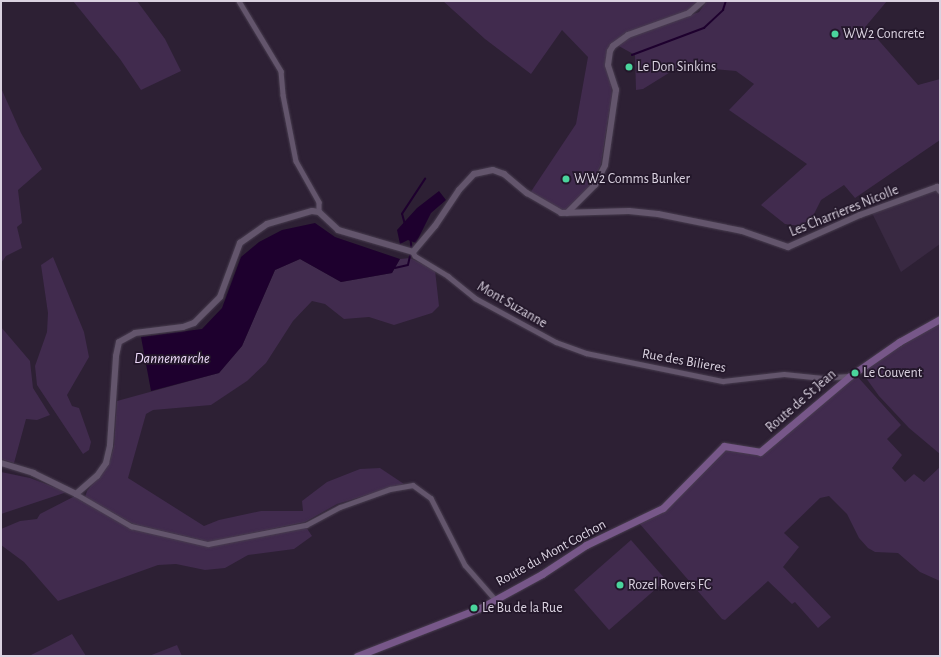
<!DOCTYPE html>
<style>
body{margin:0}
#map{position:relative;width:941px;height:657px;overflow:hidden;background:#2d2034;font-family:"Alegreya Sans",sans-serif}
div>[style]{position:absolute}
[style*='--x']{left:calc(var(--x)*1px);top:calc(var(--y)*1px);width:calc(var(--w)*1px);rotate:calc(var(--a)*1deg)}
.built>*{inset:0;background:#392942}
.green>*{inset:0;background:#412b4e}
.water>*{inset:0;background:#1e002e}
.stream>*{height:1.5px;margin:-0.75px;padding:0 0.75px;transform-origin:0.75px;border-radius:0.75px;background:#1e002e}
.roads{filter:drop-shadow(0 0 1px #483d4f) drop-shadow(0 0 1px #483d4f)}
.minor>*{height:4.5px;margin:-2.25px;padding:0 2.25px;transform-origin:2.25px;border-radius:2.25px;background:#63556c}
.tertiary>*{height:6px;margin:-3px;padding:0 3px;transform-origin:3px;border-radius:3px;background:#63556c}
.secondary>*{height:7px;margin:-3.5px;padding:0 3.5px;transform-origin:3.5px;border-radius:3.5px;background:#775789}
.dots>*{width:11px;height:11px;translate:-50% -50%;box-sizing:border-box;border:2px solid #23172a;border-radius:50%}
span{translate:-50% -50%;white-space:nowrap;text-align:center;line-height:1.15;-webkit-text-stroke:3.5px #23172a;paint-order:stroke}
.poi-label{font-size:14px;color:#dad2e0}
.left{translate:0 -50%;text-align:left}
.street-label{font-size:14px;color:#dad2e0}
.water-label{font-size:15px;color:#efdbfc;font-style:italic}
.frame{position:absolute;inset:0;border:2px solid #dad2e0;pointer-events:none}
</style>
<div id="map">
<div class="built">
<div style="clip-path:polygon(934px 190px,940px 195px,940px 244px,901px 272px,872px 213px)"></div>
</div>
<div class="green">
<div style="clip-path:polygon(73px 1px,137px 1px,165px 39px,181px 71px,141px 90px,120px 59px)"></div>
<div style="clip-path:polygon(443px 1px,699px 1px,689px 10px,609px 47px,612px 95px,601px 164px,592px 185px,566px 211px,561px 211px,530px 193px,576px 124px,588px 57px,562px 30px,531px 74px,485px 39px)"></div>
<div style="clip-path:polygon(707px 1px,887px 1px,866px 26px,918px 85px,940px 79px,940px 140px,855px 198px,844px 185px,821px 200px,812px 218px,800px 226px,785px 224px,761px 205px,807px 164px,729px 110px,754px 84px,736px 71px,691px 67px,672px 71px,643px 89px,636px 90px,635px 55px,617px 45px,628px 38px,699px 12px)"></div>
<div style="clip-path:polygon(1px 88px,21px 133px,42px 169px,18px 190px,22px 223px,17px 227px,22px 248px,6px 256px,1px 263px)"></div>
<div style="clip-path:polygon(53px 257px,84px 332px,89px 357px,67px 395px,72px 406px,79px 408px,91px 442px,89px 450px,83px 454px,37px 385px,35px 366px,47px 332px,48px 313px,41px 265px)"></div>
<div style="clip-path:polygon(410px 258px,435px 270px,439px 306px,432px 313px,394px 325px,369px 317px,344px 319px,325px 304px,312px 301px,293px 321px,266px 363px,247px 381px,211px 405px,153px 410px,146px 414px,128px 478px,204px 526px,219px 520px,261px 511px,303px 511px,302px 501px,327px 482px,360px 469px,380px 468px,404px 484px,337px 504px,305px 522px,209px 542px,133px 524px,85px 497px,87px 491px,109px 463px,114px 446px,117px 401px,219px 373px,242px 346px,275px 270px,300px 259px,341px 282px,392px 273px,400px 259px)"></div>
<div style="clip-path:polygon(940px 322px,940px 454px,909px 428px,879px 396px,861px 371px)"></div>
<div style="clip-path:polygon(1px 327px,30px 361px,33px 388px,50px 415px,37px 420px,26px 419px,14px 463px,1px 459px)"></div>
<div style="clip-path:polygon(856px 375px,901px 425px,887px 439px,902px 455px,892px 468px,905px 482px,914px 474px,924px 482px,940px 467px,940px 581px,920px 572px,898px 553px,875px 552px,868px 548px,859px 538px,847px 514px,829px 496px,820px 498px,784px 533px,799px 547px,783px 567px,831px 617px,818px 628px,795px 602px,792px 604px,768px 581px,725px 620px,722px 619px,639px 523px,674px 502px,726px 449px,758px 454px)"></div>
<div style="clip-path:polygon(1px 472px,30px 478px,67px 492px,1px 514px)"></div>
<div style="clip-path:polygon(75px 496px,131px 527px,208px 546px,306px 527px,312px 536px,294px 549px,248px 555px,225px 568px,205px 570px,176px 564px,158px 565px,58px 601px,24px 562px,1px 545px,1px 529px,20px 521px,37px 519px,40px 514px)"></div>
<div style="clip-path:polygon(631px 540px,666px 580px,609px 630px,574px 590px)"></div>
<div style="clip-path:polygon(72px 634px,86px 656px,29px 656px,49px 646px)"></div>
<div style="clip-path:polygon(177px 645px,182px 656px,149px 656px)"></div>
</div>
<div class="water">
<div style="clip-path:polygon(439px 191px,446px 200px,431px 213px,416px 243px,408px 240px,400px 244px,397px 230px,417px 208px)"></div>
<div style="clip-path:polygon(315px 223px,335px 237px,400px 259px,392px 273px,341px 282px,300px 259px,275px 270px,242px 346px,219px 373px,151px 391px,141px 337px,202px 329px,222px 308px,241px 257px,259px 242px,282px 230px)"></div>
</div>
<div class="stream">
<div style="--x:632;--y:55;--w:77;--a:-20.6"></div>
<div style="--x:704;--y:28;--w:26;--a:-43"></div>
<div style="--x:723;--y:10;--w:9;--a:-72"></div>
<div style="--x:405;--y:225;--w:11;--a:-105"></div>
<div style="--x:402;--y:214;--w:42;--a:-56.7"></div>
<div style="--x:411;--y:240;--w:8;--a:83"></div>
<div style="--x:395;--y:268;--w:13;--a:-13"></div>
<div style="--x:408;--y:265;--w:9;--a:-77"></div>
</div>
<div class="roads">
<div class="minor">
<div style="--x:239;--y:1;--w:82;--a:59"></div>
<div style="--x:281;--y:71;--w:24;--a:85"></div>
<div style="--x:283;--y:95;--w:67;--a:78.9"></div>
<div style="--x:296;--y:161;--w:47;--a:60.7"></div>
<div style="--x:319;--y:202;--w:10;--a:90"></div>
<div style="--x:413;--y:252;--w:4;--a:63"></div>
<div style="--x:415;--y:256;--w:39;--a:31"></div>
<div style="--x:448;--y:276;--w:35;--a:39"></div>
<div style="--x:475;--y:298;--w:92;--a:28.5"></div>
<div style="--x:556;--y:342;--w:32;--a:20"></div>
<div style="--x:586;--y:353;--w:140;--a:11.6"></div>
<div style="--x:723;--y:381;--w:61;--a:-6.5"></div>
<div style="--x:784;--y:374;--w:36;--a:6"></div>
<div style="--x:820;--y:378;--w:29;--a:-4"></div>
<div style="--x:76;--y:494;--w:64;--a:30.2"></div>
<div style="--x:131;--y:526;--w:79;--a:13.2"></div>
<div style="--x:208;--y:544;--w:100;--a:-11"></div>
<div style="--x:306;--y:525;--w:38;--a:-28"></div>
<div style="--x:340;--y:507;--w:53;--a:-19.8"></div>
<div style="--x:390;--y:489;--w:23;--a:-10"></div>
<div style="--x:413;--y:485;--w:22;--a:36"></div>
<div style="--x:431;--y:498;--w:75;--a:63.1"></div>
<div style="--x:465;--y:565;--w:45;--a:48.6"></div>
</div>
<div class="tertiary">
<div style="--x:567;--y:213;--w:40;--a:-45"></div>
<div style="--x:595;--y:185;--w:22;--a:-63"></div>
<div style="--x:605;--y:165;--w:76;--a:-81.7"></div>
<div style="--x:616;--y:90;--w:26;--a:-108"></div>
<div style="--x:608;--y:65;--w:14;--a:-82"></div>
<div style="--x:610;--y:51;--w:6;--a:-59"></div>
<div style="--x:613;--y:46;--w:19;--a:-36"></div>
<div style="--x:628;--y:35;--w:65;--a:-19.8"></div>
<div style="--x:689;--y:13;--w:18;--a:-41"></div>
<div style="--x:1;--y:463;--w:34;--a:17"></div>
<div style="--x:33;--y:473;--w:48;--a:26"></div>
<div style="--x:76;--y:494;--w:28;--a:-41"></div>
<div style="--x:97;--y:476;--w:16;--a:-55"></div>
<div style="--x:106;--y:463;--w:18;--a:-77"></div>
<div style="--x:110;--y:445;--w:89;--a:-86.1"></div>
<div style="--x:116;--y:356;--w:14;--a:-78"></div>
<div style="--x:119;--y:342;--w:18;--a:-29"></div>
<div style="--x:135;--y:333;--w:48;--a:-7.1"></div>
<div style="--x:183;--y:327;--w:12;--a:-20"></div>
<div style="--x:194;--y:323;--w:37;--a:-45"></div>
<div style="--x:220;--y:297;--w:58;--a:-69.7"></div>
<div style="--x:240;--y:243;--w:33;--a:-35"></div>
<div style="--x:267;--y:224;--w:47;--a:-16.1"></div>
<div style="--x:312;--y:211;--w:7;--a:8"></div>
<div style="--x:319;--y:212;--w:26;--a:43"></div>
<div style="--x:338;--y:230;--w:78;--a:16.3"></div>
<div style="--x:413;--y:252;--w:34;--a:-50"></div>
<div style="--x:435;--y:226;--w:43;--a:-56.3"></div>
<div style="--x:459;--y:190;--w:22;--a:-47"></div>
<div style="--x:474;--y:174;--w:19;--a:-12"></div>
<div style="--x:493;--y:170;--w:12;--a:20"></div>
<div style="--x:504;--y:174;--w:30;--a:40"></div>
<div style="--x:527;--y:193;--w:39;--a:30"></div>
<div style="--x:561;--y:213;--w:68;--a:-1.7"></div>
<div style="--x:629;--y:211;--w:29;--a:6"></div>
<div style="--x:658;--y:214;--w:86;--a:11.4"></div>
<div style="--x:742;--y:231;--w:49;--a:19.2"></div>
<div style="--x:788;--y:247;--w:79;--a:-24"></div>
<div style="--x:860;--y:215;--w:82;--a:-20"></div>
<div style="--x:937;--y:187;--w:5;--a:53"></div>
</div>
<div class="secondary">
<div style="--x:357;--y:656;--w:132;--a:-21.3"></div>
<div style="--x:480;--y:608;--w:71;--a:-28.7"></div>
<div style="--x:542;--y:574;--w:53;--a:-33.4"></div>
<div style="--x:586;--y:545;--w:85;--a:-25.7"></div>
<div style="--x:663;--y:508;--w:87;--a:-45.5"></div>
<div style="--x:724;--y:446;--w:36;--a:9"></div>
<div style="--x:760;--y:452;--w:118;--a:-40.2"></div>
<div style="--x:850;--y:376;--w:60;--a:-34.8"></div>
<div style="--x:899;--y:342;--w:47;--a:-29.3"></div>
</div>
</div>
<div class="dots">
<div style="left:835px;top:34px;background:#4ad49c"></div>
<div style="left:629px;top:67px;background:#4ad49c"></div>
<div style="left:566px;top:179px;background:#4ad49c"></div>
<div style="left:855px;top:373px;background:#4ad49c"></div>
<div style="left:620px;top:585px;background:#4ad49c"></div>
<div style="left:474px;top:608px;background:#4ad49c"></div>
</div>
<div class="poi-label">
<span class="left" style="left:843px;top:34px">WW2 Concrete</span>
<span class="left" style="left:637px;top:67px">Le Don Sinkins</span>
<span class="left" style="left:574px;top:179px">WW2 Comms Bunker</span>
<span class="left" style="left:863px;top:373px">Le Couvent</span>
<span class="left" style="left:628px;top:585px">Rozel Rovers FC</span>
<span class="left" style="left:482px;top:608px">Le Bu de la Rue</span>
</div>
<div class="street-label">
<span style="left:844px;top:211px;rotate:-22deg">Les Charrieres Nicolle</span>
<span style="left:512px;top:305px;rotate:30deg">Mont Suzanne</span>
<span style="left:684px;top:361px;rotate:10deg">Rue des Bilieres</span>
<span style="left:801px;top:401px;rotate:-41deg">Route de St Jean</span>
<span style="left:551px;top:553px;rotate:-29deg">Route du Mont Cochon</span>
</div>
<div class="water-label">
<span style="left:172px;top:359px">Dannemarche</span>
</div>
<div class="frame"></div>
</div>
